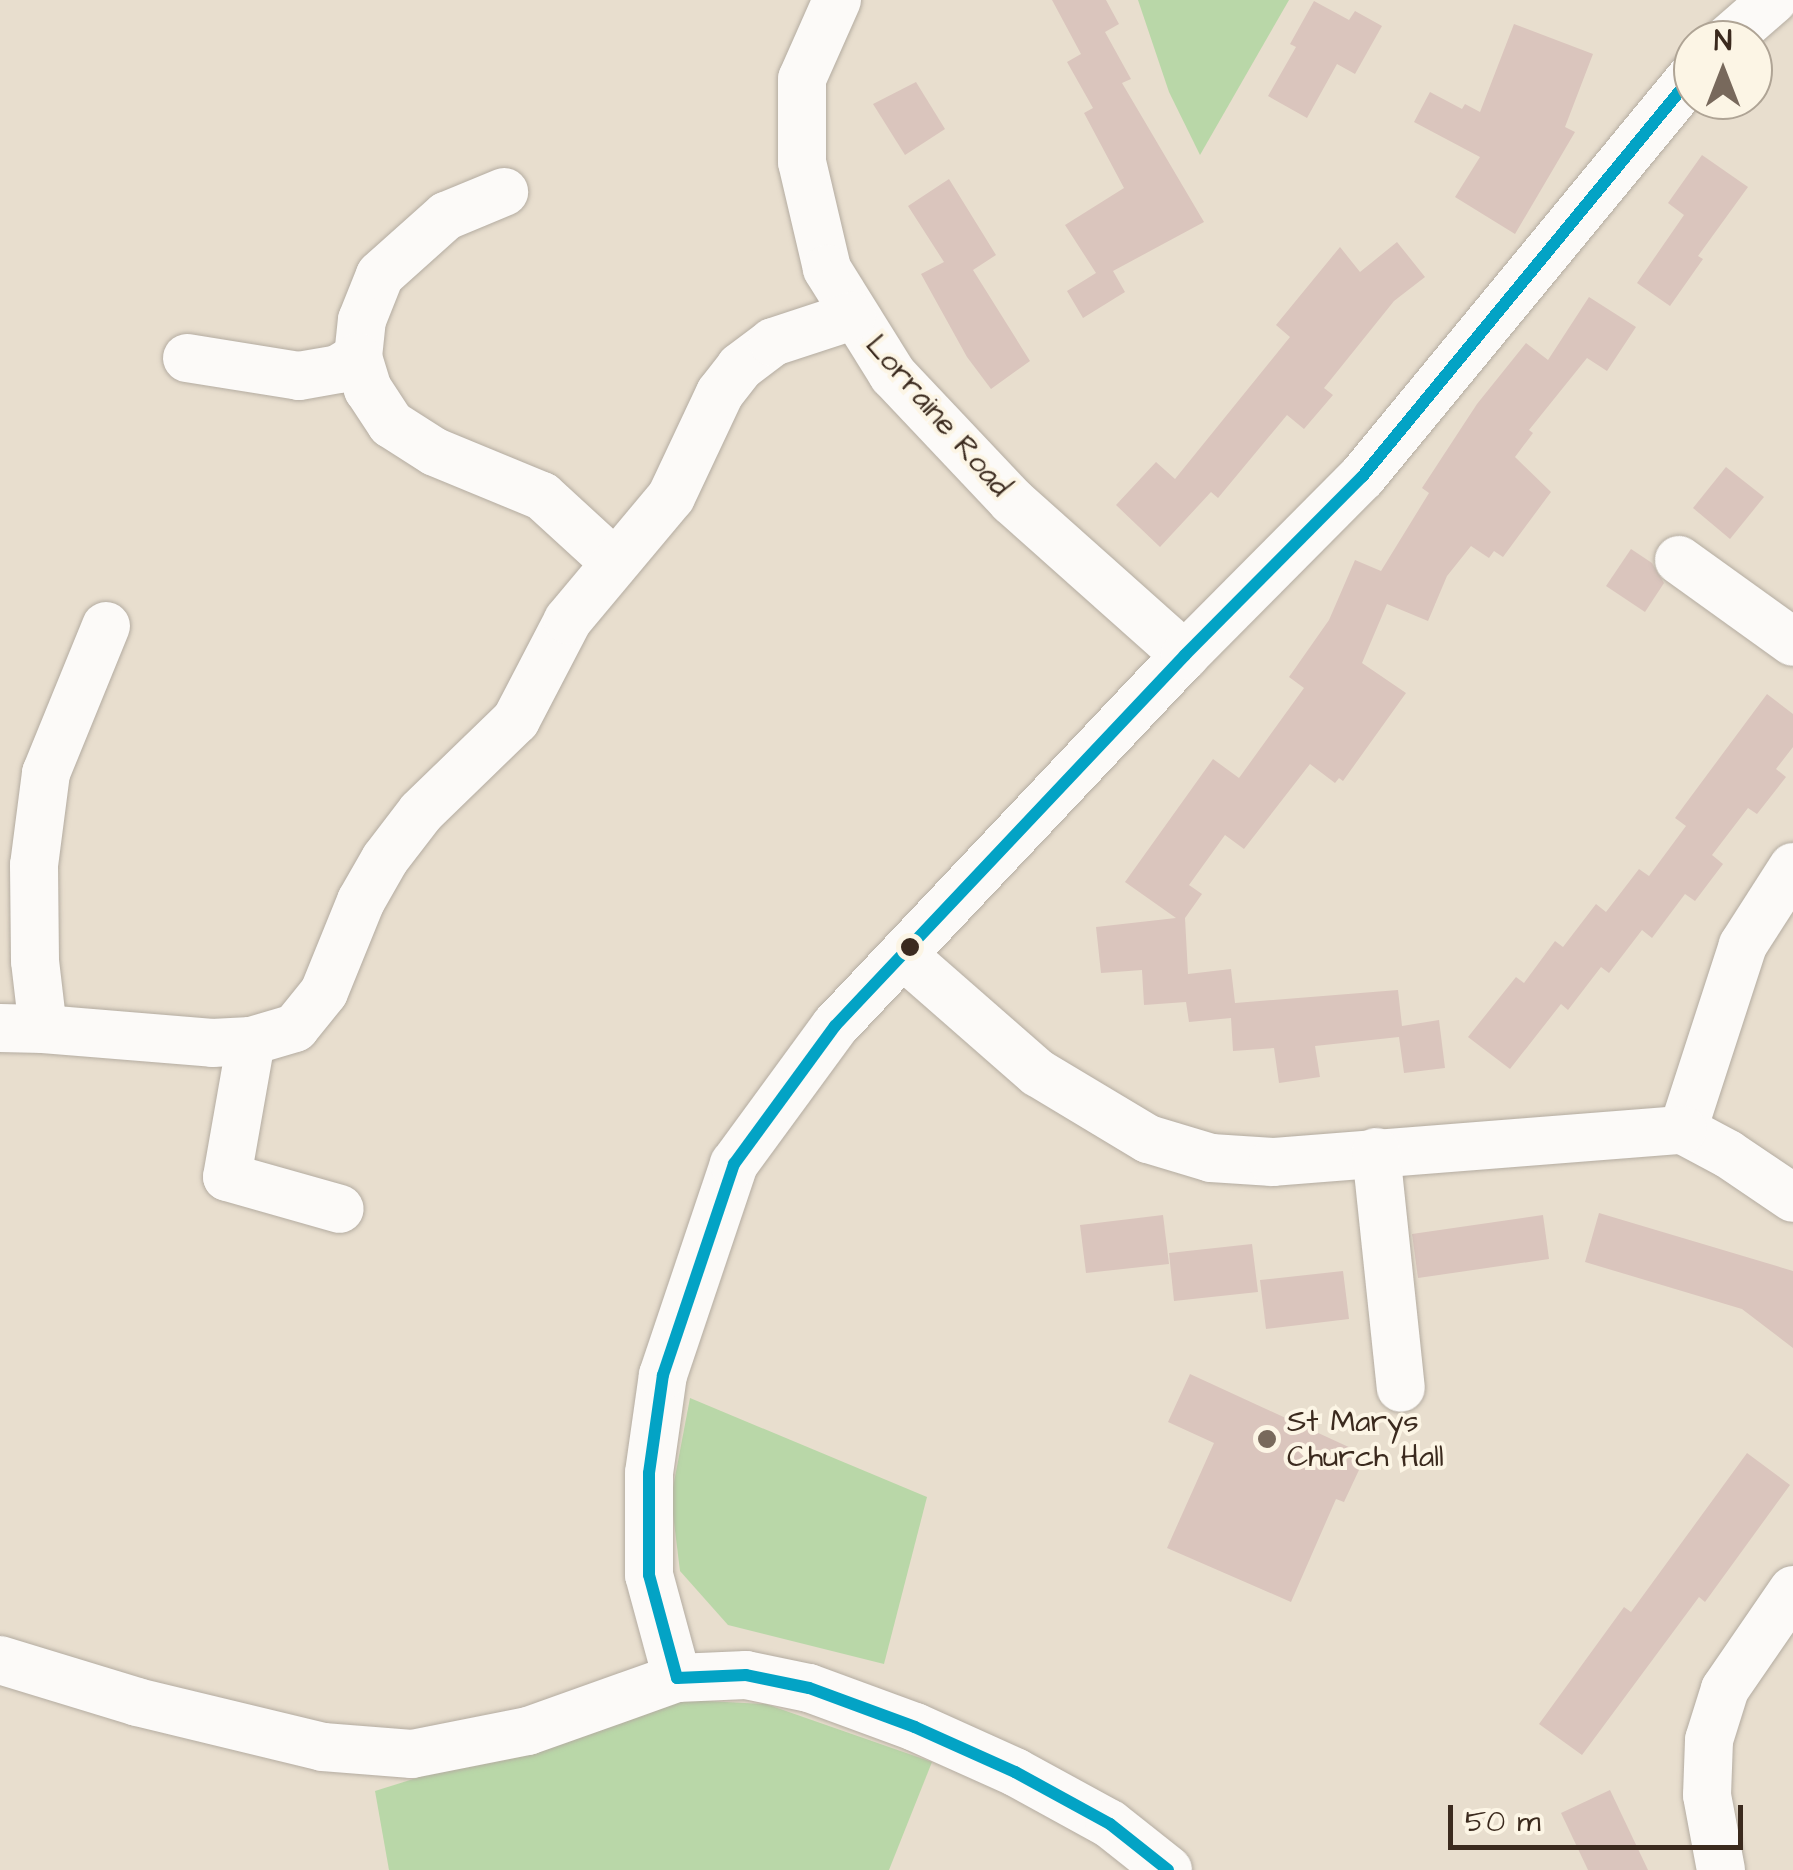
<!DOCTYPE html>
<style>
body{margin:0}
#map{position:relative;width:1793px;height:1870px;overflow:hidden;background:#e8dece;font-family:"Architects Daughter",sans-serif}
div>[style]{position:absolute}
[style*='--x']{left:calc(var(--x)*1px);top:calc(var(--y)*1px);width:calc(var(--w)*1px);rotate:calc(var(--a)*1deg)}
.green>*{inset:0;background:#b9d7a8}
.building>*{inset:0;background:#dac5bd}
.roads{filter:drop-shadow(0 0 2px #b4aca1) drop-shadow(0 0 2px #b4aca1)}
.minor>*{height:48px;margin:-24px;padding:0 24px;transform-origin:24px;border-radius:24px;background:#fcfaf8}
.bus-1>*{height:12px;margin:-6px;padding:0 6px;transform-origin:6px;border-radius:6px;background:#03a3c5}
.dots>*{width:28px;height:28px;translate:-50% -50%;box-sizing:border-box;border:5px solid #fcf5e5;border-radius:50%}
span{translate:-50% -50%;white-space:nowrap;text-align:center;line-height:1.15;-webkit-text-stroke:8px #fcf5e5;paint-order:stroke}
.street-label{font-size:30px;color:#3b2a1e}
.poi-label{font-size:30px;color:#3b2a1e}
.left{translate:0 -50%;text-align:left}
.north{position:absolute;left:1673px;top:20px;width:100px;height:100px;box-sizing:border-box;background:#fcf5e5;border:2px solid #afa495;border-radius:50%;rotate:0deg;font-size:28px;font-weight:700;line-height:40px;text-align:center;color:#3b2a1e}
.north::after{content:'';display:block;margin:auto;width:35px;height:45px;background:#78695c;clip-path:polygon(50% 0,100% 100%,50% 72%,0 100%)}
.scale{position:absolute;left:1448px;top:1805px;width:295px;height:45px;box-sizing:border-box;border:5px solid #3b2a1e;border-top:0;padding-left:12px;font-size:30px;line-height:35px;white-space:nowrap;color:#3b2a1e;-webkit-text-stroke:8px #fcf5e5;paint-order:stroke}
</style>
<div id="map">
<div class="green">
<div style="clip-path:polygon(1138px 0,1289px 0,1200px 155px,1169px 92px)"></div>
<div style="clip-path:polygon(690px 1398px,927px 1497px,884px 1664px,728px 1625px,680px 1571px,671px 1498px)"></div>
<div style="clip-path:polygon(668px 1699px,766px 1704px,932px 1762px,889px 1870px,389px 1870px,375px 1791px)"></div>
</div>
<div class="building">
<div style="clip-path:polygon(1052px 0,1106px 0,1119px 24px,1105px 32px,1131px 79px,1122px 83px,1204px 222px,1113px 271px,1125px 292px,1083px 318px,1067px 291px,1096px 273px,1065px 225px,1124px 188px,1084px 113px,1093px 108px,1067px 62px,1081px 54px)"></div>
<div style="clip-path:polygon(1314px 1px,1349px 20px,1355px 11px,1382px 26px,1355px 74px,1337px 64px,1307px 118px,1268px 96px,1296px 47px,1290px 44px)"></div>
<div style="clip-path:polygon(1514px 24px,1593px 54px,1565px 127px,1575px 132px,1515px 234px,1455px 197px,1480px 157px,1414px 122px,1430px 92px,1462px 109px,1465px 104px,1480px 112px)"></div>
<div style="clip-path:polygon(916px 82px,945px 129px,905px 155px,873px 104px)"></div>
<div style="clip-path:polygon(1702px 155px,1748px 187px,1698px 256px,1703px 259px,1670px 306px,1637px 283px,1684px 215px,1668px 203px)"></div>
<div style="clip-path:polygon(949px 179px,996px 255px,973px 270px,1030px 361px,991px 389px,967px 357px,921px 274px,944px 262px,908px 206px)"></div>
<div style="clip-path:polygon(1397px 242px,1425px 277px,1394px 301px,1324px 388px,1333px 395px,1304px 429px,1287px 415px,1218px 498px,1211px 492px,1160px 547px,1116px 505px,1156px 462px,1175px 479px,1290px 337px,1276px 325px,1340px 247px,1360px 272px)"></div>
<div style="clip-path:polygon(1589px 297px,1636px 327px,1607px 371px,1587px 358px,1529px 430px,1533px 433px,1515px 457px,1551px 492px,1503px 557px,1494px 551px,1489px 558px,1471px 546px,1447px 576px,1428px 621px,1387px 604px,1362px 663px,1406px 693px,1343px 781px,1339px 778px,1335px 783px,1310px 764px,1244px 849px,1225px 835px,1189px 885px,1202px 894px,1185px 918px,1188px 974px,1231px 969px,1235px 1003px,1398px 990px,1402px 1026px,1439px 1020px,1445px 1068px,1404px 1073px,1399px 1037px,1315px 1046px,1320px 1077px,1279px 1083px,1274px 1048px,1233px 1051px,1231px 1018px,1189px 1022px,1186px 1002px,1144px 1005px,1142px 970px,1101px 973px,1096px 927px,1176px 918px,1125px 882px,1213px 759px,1239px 778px,1304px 688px,1289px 677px,1329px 620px,1355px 560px,1381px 571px,1429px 493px,1422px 488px,1477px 404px,1526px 343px,1548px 360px)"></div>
<div style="clip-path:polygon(1726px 467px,1764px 497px,1730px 539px,1693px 508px)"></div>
<div style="clip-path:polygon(1631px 549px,1652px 563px,1664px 583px,1645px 612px,1606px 586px)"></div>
<div style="clip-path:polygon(1767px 694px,1793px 714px,1793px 747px,1776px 769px,1786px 777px,1757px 814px,1748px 808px,1712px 855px,1723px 864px,1695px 901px,1685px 894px,1652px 938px,1642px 930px,1609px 973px,1601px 967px,1568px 1010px,1561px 1004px,1510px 1069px,1468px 1037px,1516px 977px,1524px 983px,1555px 941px,1563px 947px,1596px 904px,1606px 912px,1639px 869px,1649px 876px,1686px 826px,1675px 818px)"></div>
<div style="clip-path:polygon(1599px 1213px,1793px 1271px,1793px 1348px,1742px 1309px,1585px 1262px)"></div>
<div style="clip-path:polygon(1163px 1215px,1169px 1264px,1086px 1273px,1080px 1225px)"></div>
<div style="clip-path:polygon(1543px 1215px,1549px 1259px,1418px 1278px,1412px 1234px)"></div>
<div style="clip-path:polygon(1252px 1244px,1258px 1292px,1174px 1301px,1169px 1253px)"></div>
<div style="clip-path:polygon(1343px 1271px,1349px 1319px,1266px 1329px,1260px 1280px)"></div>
<div style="clip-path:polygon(1190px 1374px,1366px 1455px,1344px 1502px,1336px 1499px,1291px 1602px,1167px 1548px,1214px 1443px,1168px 1422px)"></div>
<div style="clip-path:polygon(1747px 1453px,1790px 1485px,1705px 1602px,1699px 1597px,1582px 1755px,1539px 1724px,1624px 1607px,1631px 1612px)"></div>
<div style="clip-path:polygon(1610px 1790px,1648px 1870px,1588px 1870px,1561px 1813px)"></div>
</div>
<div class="roads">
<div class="minor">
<div style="--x:837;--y:0;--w:86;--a:113.9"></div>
<div style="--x:802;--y:79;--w:83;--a:90"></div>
<div style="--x:802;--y:162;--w:110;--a:76.8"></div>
<div style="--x:827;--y:269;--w:125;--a:58.1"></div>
<div style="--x:893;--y:375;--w:173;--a:46.6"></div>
<div style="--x:1012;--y:501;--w:232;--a:41.7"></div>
<div style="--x:1727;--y:40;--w:61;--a:-41"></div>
<div style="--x:358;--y:357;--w:37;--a:-84"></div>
<div style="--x:362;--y:320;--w:48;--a:-68.2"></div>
<div style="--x:380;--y:275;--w:89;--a:-41.8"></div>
<div style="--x:446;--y:216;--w:63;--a:-22.5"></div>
<div style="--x:187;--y:358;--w:113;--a:9.1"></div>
<div style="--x:299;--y:376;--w:40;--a:-10"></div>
<div style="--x:338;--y:369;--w:23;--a:-31"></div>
<div style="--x:358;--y:357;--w:34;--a:73"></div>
<div style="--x:368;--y:389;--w:42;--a:56.7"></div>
<div style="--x:391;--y:424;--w:52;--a:32.5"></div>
<div style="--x:435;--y:452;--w:116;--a:22.4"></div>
<div style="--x:542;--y:496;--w:99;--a:42.5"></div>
<div style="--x:1679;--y:560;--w:140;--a:35.7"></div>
<div style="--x:106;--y:626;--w:159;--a:112.2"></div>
<div style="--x:46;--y:773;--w:93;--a:97.4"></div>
<div style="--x:34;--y:865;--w:96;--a:89.4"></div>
<div style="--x:35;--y:961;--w:68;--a:83.3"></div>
<div style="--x:43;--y:1029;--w:170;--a:4.7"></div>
<div style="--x:212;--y:1043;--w:39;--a:-3"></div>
<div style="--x:251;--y:1041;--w:46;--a:-16.5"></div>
<div style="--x:295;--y:1028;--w:46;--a:-51.1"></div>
<div style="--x:324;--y:992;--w:98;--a:-67.9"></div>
<div style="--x:361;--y:901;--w:48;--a:-60.3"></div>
<div style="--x:385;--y:859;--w:59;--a:-52.5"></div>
<div style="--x:421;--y:812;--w:132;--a:-44.1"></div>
<div style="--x:516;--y:720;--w:113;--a:-62.5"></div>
<div style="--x:568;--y:620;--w:160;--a:-50.1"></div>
<div style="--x:671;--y:497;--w:115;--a:-64.8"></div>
<div style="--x:720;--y:393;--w:33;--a:-52"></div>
<div style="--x:740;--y:367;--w:41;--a:-37.1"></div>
<div style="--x:773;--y:342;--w:83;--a:-18.2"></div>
<div style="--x:1793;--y:867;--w:93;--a:122.7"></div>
<div style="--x:1743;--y:945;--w:194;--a:108"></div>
<div style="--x:1683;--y:1130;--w:51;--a:28.1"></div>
<div style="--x:1728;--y:1154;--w:78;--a:34.1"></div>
<div style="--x:903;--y:955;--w:179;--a:41.2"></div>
<div style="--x:1038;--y:1073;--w:128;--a:31"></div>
<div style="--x:1148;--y:1139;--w:66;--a:16.8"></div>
<div style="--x:1211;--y:1158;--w:62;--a:3.7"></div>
<div style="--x:1273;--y:1162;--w:411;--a:-4.5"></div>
<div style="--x:0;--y:1028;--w:43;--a:1.3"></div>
<div style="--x:251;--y:1041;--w:138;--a:100"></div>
<div style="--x:227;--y:1177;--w:117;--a:15.8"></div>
<div style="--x:1376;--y:1152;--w:237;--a:84"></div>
<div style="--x:0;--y:1660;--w:143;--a:17"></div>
<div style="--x:137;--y:1702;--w:191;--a:13.6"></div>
<div style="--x:323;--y:1747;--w:89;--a:4.5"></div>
<div style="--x:412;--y:1754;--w:118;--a:-11.2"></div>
<div style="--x:528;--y:1731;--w:158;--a:-19.6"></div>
<div style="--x:677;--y:1678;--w:69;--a:-2.5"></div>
<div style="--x:746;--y:1675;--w:64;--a:11.7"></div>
<div style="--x:809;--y:1688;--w:113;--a:20.2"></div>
<div style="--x:915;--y:1727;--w:110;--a:24.2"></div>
<div style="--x:1015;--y:1772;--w:108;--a:28.7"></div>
<div style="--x:1110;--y:1824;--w:74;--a:38.4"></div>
<div style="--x:677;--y:1678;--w:107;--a:-105.2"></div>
<div style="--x:649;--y:1575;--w:102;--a:-90"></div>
<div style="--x:649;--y:1473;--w:99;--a:-81.9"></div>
<div style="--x:663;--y:1375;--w:223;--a:-71.4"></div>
<div style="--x:734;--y:1164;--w:171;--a:-53.8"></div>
<div style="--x:835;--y:1026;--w:510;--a:-46.67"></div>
<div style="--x:1185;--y:655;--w:251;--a:-45.2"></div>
<div style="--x:1362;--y:477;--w:521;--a:-50.53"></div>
<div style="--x:1721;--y:1870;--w:76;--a:-100.6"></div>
<div style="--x:1707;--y:1795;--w:55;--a:-87.9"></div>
<div style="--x:1709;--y:1740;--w:53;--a:-72.6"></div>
<div style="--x:1725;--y:1689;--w:120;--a:-55.5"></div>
</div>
</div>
<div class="bus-1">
<div style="--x:1168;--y:1870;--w:74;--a:-141.6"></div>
<div style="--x:1110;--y:1824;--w:108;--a:-151.3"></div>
<div style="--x:1015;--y:1772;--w:110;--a:-155.8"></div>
<div style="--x:915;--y:1727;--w:113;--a:-159.8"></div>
<div style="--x:809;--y:1688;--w:64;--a:-168.3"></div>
<div style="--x:746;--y:1675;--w:69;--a:177.5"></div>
<div style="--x:677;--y:1678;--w:107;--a:-105.2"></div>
<div style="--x:649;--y:1575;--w:102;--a:-90"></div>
<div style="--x:649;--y:1473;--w:99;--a:-81.9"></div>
<div style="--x:663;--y:1375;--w:223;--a:-71.4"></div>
<div style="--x:734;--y:1164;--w:171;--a:-53.8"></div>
<div style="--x:835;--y:1026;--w:510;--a:-46.67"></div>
<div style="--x:1185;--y:655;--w:251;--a:-45.2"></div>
<div style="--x:1362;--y:477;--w:521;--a:-50.53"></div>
</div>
<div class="dots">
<div style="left:910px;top:947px;background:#3b2a1e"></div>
<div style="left:1267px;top:1439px;background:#78695c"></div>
</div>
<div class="street-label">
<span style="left:938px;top:416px;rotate:49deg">Lorraine Road</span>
</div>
<div class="poi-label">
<span class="left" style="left:1287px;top:1439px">St Marys<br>Church Hall</span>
</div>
<div class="north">N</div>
<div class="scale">50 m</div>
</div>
